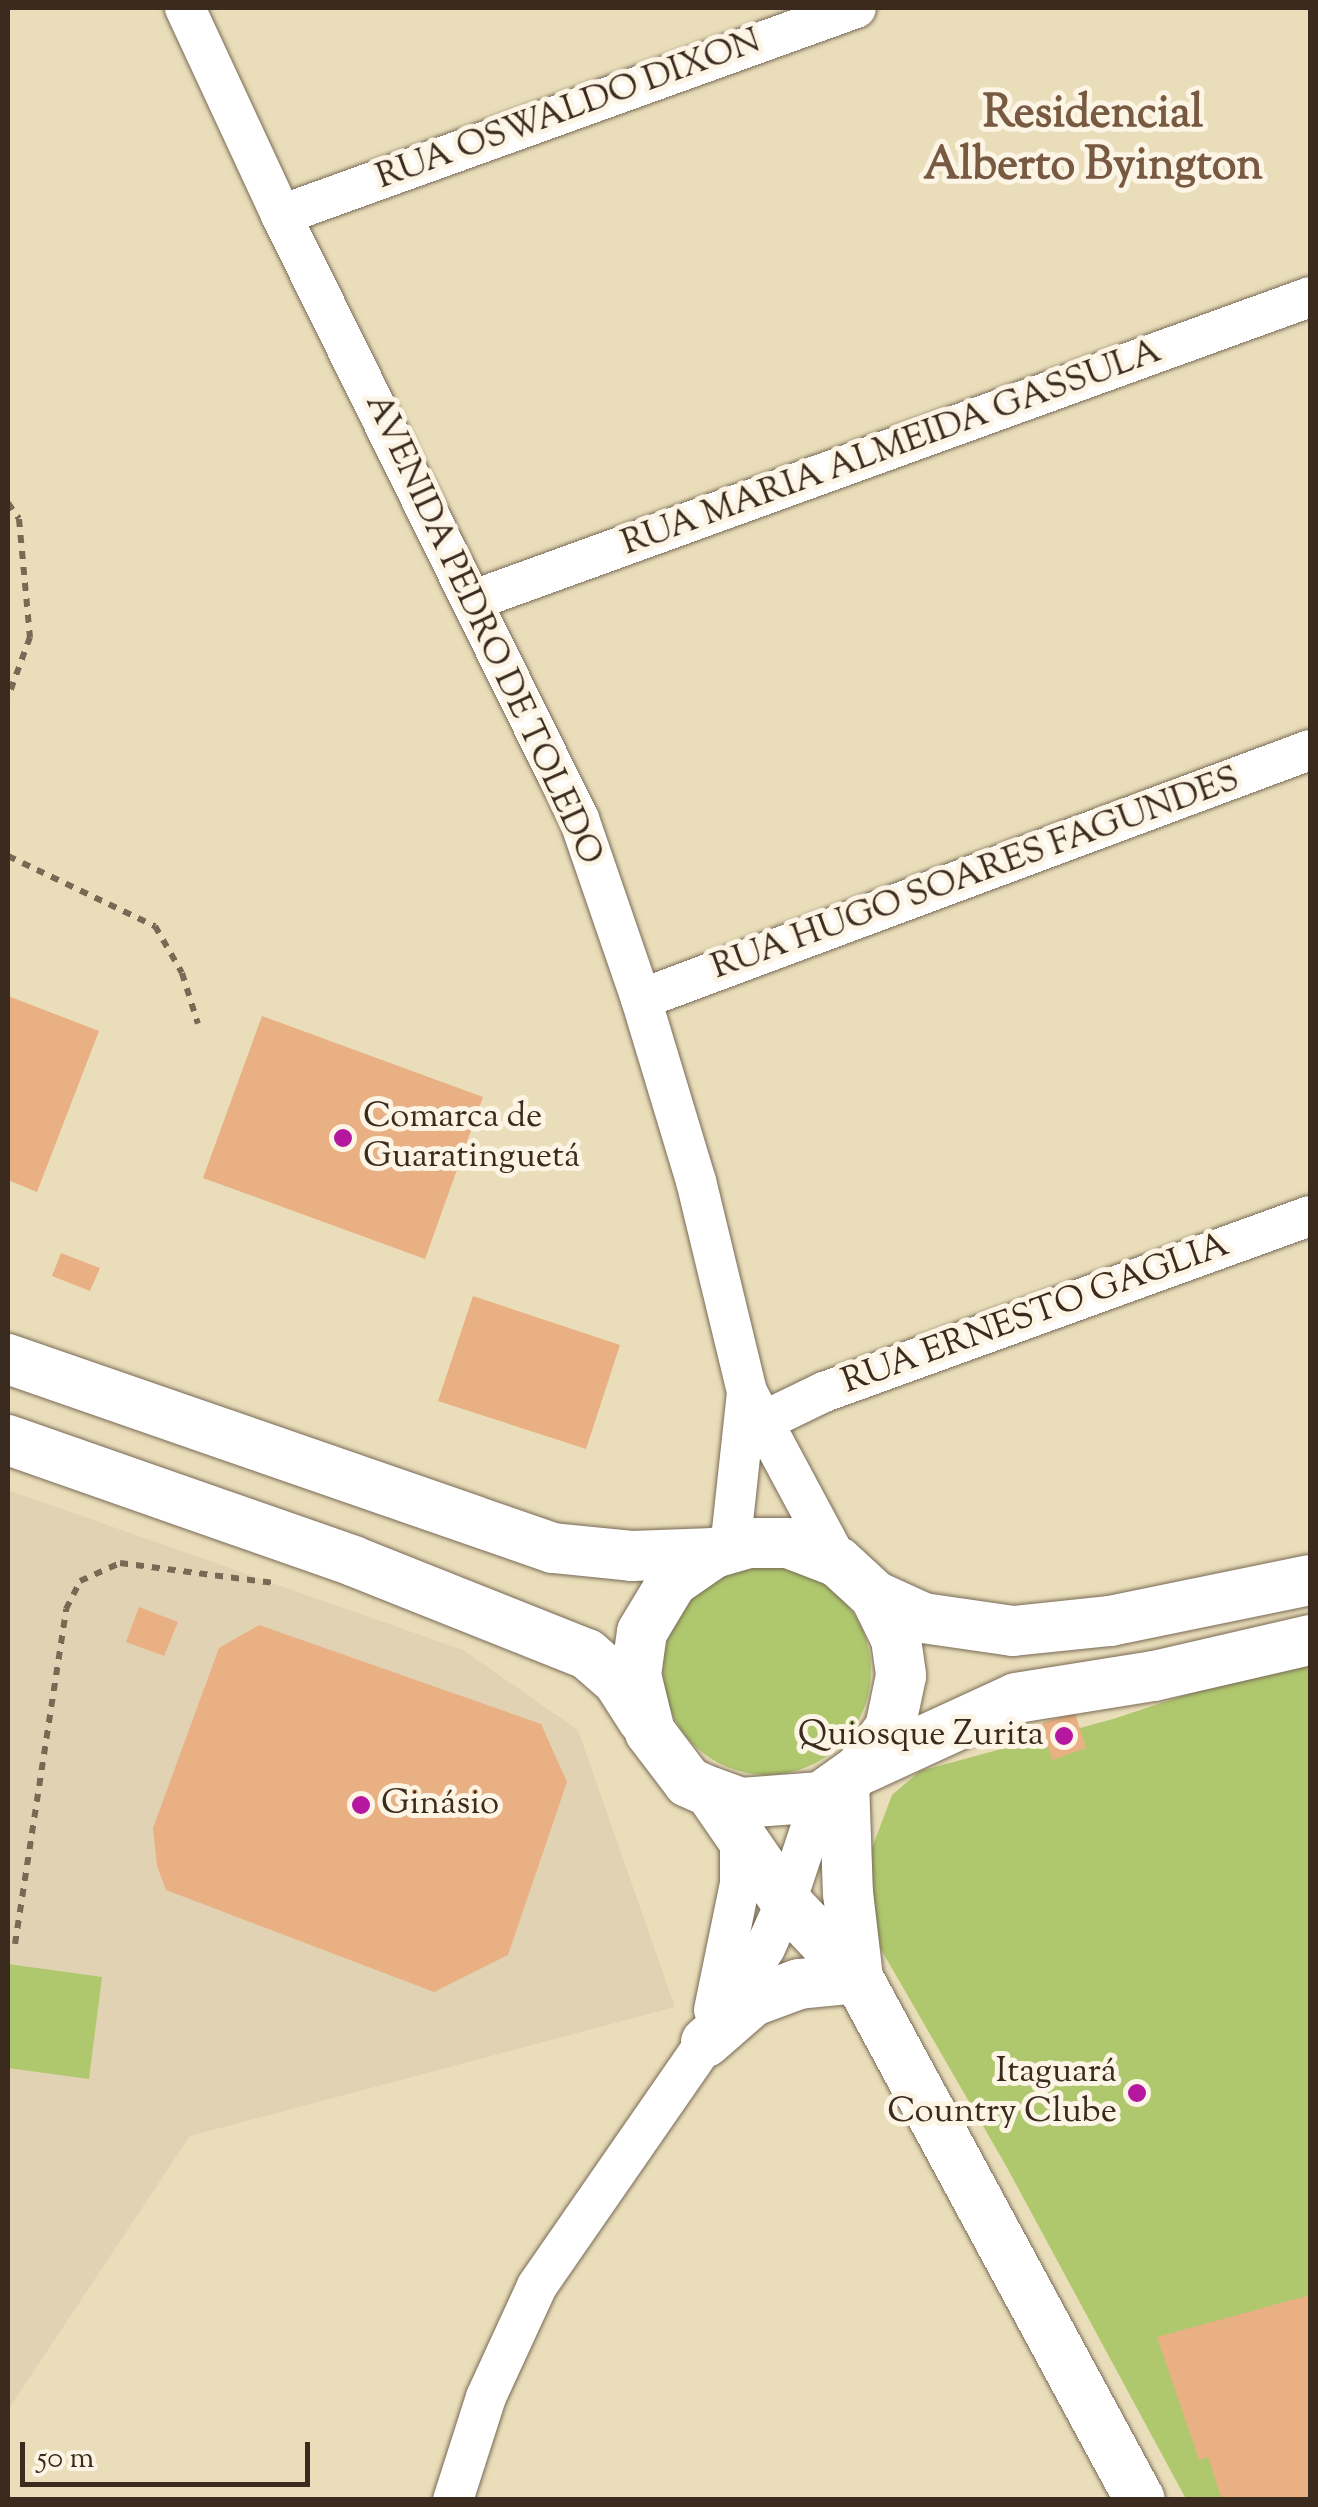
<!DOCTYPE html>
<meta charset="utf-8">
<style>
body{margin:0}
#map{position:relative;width:1318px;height:2507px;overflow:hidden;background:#eadeba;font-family:"Sorts Mill Goudy",serif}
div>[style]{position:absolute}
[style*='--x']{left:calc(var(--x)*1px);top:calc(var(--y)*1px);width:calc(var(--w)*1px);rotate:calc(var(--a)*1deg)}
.built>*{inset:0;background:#e2d2b4}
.green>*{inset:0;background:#afc86e}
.round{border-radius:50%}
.building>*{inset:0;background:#e9b083}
.path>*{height:6px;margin-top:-3px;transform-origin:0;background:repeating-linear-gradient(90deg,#786955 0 8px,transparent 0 16px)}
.roads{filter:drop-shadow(0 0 2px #786955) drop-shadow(0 0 2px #786955)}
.minor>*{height:40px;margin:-20px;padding:0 20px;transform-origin:20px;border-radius:20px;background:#fff}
.major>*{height:50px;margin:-25px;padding:0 25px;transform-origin:25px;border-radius:25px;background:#fff}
.dots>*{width:28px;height:28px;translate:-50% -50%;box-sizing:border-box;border:5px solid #fcf5e5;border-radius:50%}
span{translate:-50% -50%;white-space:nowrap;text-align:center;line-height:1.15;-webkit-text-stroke:10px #fcf5e5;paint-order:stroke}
.street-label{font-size:35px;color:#3b2a1e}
.poi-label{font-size:35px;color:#3b2a1e}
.left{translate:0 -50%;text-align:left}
.right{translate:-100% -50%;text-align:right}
.district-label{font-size:45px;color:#785941;font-weight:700}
.frame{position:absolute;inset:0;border:10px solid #3b2a1e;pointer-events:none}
.scale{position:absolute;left:20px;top:2442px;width:290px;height:45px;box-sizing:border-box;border:5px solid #3b2a1e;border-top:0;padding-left:12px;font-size:30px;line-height:35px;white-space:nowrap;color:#3b2a1e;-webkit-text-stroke:8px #fcf5e5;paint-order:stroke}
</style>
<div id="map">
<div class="built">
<div style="clip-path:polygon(8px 1490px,463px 1650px,578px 1730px,675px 2007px,190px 2136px,8px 2410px)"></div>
</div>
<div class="green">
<div class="round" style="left:663px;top:1567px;width:208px;height:208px"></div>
<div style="clip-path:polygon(1310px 1654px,1310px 2499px,1186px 2499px,1005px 2164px,879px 1946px,869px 1856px,892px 1795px,920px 1771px,1113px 1719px)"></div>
<div style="clip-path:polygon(8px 1964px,102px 1977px,89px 2079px,8px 2068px)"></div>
</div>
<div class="building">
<div style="clip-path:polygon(8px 996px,99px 1031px,37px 1192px,8px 1180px)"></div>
<div style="clip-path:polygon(262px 1016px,483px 1097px,425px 1259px,203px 1178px)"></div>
<div style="clip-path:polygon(61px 1253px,100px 1268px,90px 1291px,52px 1276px)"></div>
<div style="clip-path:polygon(473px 1296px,620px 1345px,586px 1449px,438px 1401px)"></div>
<div style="clip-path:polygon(139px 1607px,178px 1622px,164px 1656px,126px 1642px)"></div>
<div style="clip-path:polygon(259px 1625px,541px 1724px,567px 1782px,508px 1955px,434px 1992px,166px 1890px,157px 1866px,153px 1828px,219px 1648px)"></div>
<div style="clip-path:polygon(1075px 1713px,1086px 1748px,1052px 1760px,1042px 1723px)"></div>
<div style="clip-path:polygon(1310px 2295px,1310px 2500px,1222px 2500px,1208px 2457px,1199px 2460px,1157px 2337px)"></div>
</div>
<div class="path">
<div style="--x:8;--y:503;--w:19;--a:55"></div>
<div style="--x:19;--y:519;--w:119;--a:84.7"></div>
<div style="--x:30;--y:637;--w:64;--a:110.1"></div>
<div style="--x:8;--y:856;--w:163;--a:25.5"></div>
<div style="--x:155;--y:926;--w:54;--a:60.1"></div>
<div style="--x:182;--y:973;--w:53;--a:72.6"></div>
<div style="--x:15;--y:1944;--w:339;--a:-81.3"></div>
<div style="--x:66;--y:1609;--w:31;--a:-63"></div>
<div style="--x:80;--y:1581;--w:44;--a:-24.2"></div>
<div style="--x:120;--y:1563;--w:154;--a:7.4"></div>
</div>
<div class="roads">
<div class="minor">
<div style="--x:185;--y:8;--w:228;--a:65.1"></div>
<div style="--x:281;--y:215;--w:674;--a:63.74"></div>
<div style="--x:579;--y:819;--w:190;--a:71"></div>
<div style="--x:641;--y:999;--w:190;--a:73.2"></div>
<div style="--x:696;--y:1181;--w:217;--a:76.4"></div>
<div style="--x:747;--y:1392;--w:193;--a:61.8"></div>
<div style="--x:281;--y:215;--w:611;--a:-19.8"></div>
<div style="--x:474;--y:600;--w:889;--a:-19.92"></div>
<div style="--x:641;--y:999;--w:714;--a:-20.42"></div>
<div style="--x:764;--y:1421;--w:67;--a:-25.8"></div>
<div style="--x:824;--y:1392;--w:517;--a:-19.91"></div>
<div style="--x:730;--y:1549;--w:158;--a:-83.8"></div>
<div style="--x:714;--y:2010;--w:130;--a:-78.4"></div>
<div style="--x:740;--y:1883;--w:47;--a:-90"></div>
<div style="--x:453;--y:2500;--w:108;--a:-72.2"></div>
<div style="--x:486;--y:2397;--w:122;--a:-65.3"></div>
<div style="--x:537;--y:2286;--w:297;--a:-55.3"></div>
<div style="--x:706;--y:2042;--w:111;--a:-57.9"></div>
<div style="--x:765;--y:1948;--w:51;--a:-65.5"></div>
<div style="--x:786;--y:1902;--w:111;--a:-71.6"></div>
</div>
<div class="major">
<div style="--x:8;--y:1359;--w:577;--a:19.13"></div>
<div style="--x:553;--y:1548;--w:79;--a:5.8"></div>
<div style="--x:632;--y:1556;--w:82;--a:-2.1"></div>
<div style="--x:714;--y:1553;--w:37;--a:-16"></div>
<div style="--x:750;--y:1543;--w:38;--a:0"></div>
<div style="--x:788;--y:1543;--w:53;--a:20.8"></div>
<div style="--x:838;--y:1562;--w:50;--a:42.6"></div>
<div style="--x:875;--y:1596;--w:48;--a:64"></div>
<div style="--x:896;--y:1639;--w:37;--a:82"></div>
<div style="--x:901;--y:1676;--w:53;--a:101.9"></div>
<div style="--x:890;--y:1728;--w:52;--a:126.4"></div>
<div style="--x:859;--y:1770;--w:47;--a:144.6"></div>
<div style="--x:821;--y:1797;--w:80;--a:175.7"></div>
<div style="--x:741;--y:1803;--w:33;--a:-160"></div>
<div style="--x:710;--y:1792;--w:24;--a:-156"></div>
<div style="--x:688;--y:1782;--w:63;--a:-127.2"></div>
<div style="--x:650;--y:1732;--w:59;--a:-103.8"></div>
<div style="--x:636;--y:1675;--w:43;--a:-82.1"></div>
<div style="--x:642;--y:1632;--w:58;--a:-59"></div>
<div style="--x:672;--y:1582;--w:51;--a:-34.6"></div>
<div style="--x:8;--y:1440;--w:366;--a:19.3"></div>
<div style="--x:353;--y:1561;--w:252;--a:21.7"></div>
<div style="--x:587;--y:1654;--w:41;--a:41.1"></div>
<div style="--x:618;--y:1681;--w:46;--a:57.3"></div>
<div style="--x:875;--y:1596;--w:53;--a:24.6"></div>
<div style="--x:923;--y:1618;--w:91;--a:8.2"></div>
<div style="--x:1013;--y:1631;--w:98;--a:-5.9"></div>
<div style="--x:1110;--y:1621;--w:204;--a:-11.6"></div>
<div style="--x:864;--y:1768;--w:167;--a:-24.7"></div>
<div style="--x:1016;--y:1698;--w:140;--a:-9.1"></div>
<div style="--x:1154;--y:1676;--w:160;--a:-13"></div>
<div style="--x:844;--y:1781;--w:112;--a:88"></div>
<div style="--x:848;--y:1893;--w:86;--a:83.3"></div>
<div style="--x:710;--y:1792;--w:134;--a:55.4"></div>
<div style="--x:786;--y:1902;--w:105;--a:46.5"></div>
<div style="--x:858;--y:1978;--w:593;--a:61.62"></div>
<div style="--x:706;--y:2042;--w:62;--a:-41.1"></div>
<div style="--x:753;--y:2001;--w:49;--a:-20.3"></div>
<div style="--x:799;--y:1984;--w:59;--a:-5.8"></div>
</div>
</div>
<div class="dots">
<div style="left:343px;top:1138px;background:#b5179e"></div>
<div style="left:1064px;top:1736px;background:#b5179e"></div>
<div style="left:361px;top:1805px;background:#b5179e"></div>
<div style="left:1137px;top:2093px;background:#b5179e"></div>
</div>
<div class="street-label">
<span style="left:569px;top:111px;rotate:-20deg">RUA OSWALDO DIXON</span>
<span style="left:892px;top:449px;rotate:-20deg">RUA MARIA ALMEIDA GASSULA</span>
<span style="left:482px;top:630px;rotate:65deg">AVENIDA PEDRO DE TOLEDO</span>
<span style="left:976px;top:875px;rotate:-20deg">RUA HUGO SOARES FAGUNDES</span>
<span style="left:1036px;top:1315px;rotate:-20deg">RUA ERNESTO GAGLIA</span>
</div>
<div class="poi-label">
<span class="left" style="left:363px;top:1138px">Comarca de<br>Guaratinguetá</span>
<span class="right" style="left:1044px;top:1736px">Quiosque Zurita</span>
<span class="left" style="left:381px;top:1805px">Ginásio</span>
<span class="right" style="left:1117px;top:2093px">Itaguará<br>Country Clube</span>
</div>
<div class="district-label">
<span style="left:1093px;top:142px">Residencial<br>Alberto Byington</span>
</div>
<div class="frame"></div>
<div class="scale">50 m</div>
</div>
